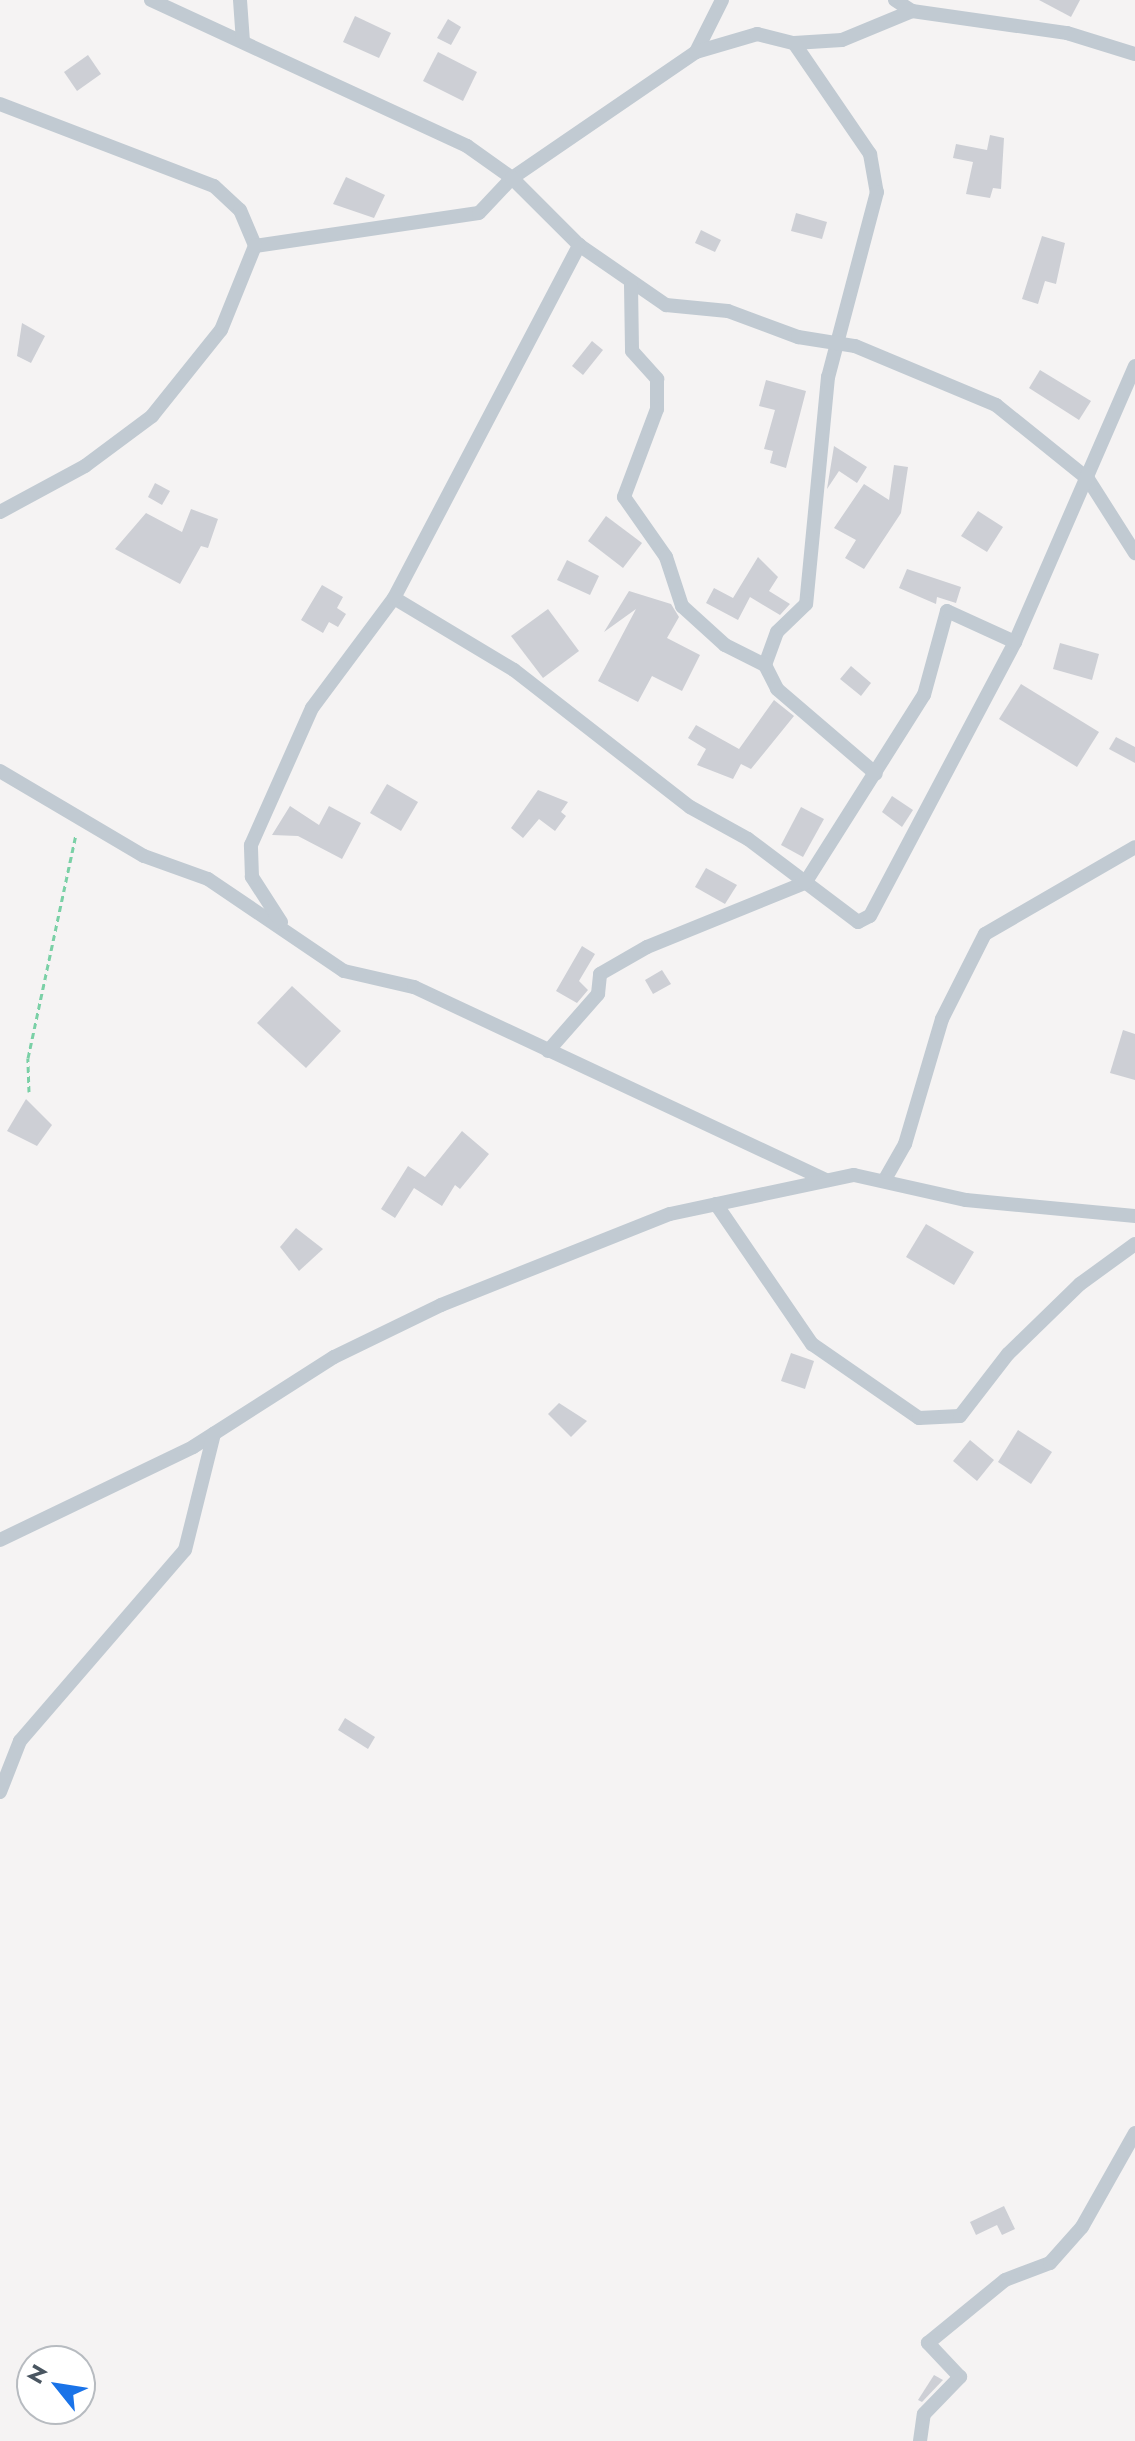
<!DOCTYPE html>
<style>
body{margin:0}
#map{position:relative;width:1135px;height:2441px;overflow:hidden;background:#f5f3f3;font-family:Jost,sans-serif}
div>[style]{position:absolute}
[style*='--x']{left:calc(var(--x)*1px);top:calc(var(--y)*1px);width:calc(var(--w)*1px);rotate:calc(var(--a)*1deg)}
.building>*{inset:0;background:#cdcfd5}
.path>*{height:3px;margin-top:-1.5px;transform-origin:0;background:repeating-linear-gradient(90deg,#7ad0a6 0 6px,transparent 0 10px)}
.minor>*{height:14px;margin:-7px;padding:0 7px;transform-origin:7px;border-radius:7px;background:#c1cad2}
span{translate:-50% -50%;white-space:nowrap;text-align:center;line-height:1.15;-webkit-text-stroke:6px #fff;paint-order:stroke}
.north{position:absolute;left:16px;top:2345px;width:80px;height:80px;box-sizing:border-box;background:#fff;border:2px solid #b7bbc0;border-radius:50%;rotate:300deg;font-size:22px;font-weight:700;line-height:32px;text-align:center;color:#4a5661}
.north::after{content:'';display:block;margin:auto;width:28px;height:36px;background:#1a73e8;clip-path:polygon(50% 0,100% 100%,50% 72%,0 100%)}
</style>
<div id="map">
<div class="building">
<div style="clip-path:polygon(1039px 0,1080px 0,1071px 17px)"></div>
<div style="clip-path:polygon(355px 16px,391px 33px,379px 58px,343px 42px)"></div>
<div style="clip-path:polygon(448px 19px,461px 27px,451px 45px,437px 38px)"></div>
<div style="clip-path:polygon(438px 52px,477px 72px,463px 101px,423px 81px)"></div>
<div style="clip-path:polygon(88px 55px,101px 74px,77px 91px,64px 72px)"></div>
<div style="clip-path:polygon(990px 135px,1004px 138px,1001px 189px,993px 188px,990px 198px,966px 194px,973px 162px,953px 158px,956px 144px,987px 150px)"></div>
<div style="clip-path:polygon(346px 177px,385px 195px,374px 218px,333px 204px)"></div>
<div style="clip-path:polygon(796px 213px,827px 222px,822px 239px,791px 231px)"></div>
<div style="clip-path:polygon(701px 230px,721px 240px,715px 252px,695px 243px)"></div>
<div style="clip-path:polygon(1042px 236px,1065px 243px,1056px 284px,1045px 281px,1038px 304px,1022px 299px)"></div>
<div style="clip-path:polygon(22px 323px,45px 336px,31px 363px,17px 356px)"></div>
<div style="clip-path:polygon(592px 341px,603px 350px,583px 375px,572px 366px)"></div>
<div style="clip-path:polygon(1040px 370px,1091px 401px,1079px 420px,1029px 388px)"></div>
<div style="clip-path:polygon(766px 380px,806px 391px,786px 468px,770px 463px,773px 451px,764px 449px,775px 410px,759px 406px)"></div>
<div style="clip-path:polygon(834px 446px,867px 467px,857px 483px,839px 471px,827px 489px)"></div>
<div style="clip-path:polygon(894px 465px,908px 467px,901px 513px,864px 569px,845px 558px,856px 540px,834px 528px,864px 484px,889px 500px)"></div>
<div style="clip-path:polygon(155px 483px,170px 491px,162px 505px,148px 497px)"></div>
<div style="clip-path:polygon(191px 509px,218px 519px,208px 548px,201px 546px,180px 584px,115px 549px,146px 513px,182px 532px)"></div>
<div style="clip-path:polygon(978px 511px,1003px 527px,987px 552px,961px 536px)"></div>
<div style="clip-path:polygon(606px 516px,642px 543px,623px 568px,588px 541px)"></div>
<div style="clip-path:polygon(758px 557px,778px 577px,769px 591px,790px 604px,780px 615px,750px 597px,738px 620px,706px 603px,714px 588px,733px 598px)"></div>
<div style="clip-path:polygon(567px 560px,599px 576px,590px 595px,557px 580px)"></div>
<div style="clip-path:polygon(907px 569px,961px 587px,956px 603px,937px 597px,936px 604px,899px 588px)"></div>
<div style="clip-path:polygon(322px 585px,343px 597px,337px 608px,346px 614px,338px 627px,329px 622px,323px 633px,301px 620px)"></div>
<div style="clip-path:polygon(629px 591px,671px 604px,679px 617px,667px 638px,700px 655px,682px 691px,652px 676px,638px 702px,598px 681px,636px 609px,604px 632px)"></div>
<div style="clip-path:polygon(548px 609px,579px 651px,543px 678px,511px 636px)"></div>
<div style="clip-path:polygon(1060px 643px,1099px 654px,1092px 680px,1053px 669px)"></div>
<div style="clip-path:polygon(851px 666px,871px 683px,861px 696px,840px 679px)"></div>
<div style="clip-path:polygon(1021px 684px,1099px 732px,1077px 767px,999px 719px)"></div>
<div style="clip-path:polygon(774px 700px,794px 716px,751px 769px,741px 764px,733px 779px,697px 765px,706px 749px,688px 738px,696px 725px,739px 749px)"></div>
<div style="clip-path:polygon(1116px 737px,1135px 747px,1135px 763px,1109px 749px)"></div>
<div style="clip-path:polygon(387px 784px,418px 802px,401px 831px,370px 813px)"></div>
<div style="clip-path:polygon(538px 790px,568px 802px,561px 812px,566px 816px,555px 831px,539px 819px,523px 838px,511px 828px)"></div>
<div style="clip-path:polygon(892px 796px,913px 810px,902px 827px,882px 812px)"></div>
<div style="clip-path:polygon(290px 806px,319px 825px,329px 806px,361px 823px,342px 859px,298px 836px,272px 835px)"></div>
<div style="clip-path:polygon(801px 807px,824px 819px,803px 857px,781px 845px)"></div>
<div style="clip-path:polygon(706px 868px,737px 885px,725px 904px,695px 887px)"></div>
<div style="clip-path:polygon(582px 946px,595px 954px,579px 981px,588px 990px,577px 1003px,556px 991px)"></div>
<div style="clip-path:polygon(662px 970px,671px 984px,653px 994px,645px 980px)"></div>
<div style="clip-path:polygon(292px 986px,341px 1031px,306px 1068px,257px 1023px)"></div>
<div style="clip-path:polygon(1123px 1030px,1135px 1034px,1135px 1080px,1110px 1073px)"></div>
<div style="clip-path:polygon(26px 1099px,52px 1125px,37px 1146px,7px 1131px)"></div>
<div style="clip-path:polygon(462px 1131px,489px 1154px,460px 1189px,455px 1185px,442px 1206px,414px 1188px,395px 1218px,381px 1209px,408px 1166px,425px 1177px)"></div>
<div style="clip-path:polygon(926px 1224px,974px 1252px,954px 1285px,906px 1257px)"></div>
<div style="clip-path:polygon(296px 1228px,323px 1249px,299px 1271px,280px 1247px)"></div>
<div style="clip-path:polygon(791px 1353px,814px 1361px,805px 1389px,781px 1381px)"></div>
<div style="clip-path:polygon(559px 1403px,587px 1421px,571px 1437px,548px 1414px)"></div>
<div style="clip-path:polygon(1018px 1430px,1052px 1452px,1031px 1484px,998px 1462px)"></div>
<div style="clip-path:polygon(970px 1440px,994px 1460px,977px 1481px,953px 1461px)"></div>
<div style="clip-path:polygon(345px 1718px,375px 1737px,368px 1749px,338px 1730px)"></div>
<div style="clip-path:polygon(1004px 2206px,1015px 2229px,1002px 2235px,997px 2225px,976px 2235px,970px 2222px)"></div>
<div style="clip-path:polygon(934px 2375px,943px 2380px,922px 2402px,918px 2400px)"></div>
</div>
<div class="path">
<div style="--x:29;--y:1092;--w:34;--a:-92"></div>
<div style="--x:28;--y:1058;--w:229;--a:-77.9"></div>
</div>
<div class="minor">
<div style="--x:151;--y:0;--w:348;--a:24.8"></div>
<div style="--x:467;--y:146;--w:55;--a:35.4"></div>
<div style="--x:512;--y:178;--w:223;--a:-34.4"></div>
<div style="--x:696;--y:52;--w:58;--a:-63.4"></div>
<div style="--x:240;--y:0;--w:42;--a:85.9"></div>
<div style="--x:895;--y:0;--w:20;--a:33"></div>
<div style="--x:912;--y:11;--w:157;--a:8.1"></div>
<div style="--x:1067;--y:33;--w:71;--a:17.2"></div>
<div style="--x:794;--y:43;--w:48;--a:-3.6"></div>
<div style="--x:842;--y:40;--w:76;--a:-22.5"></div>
<div style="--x:696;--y:52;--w:64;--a:-16.4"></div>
<div style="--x:757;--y:34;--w:38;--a:14"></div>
<div style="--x:794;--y:43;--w:135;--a:55.6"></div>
<div style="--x:870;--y:154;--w:39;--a:80"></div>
<div style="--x:877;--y:192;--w:191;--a:104.8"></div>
<div style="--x:828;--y:377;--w:228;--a:95.5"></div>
<div style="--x:806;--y:604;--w:40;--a:136"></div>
<div style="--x:777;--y:632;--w:35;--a:110"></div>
<div style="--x:0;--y:104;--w:229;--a:21"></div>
<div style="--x:214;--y:186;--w:35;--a:43"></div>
<div style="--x:240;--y:210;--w:39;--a:67"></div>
<div style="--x:255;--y:246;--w:226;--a:-8.4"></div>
<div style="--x:479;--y:213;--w:48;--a:-46.7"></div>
<div style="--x:512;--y:178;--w:95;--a:45"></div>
<div style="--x:579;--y:245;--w:106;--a:34.6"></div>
<div style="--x:666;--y:305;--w:62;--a:5.5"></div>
<div style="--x:728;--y:311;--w:75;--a:20.4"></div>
<div style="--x:798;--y:337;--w:58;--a:9"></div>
<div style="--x:855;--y:346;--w:153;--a:22.7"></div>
<div style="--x:996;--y:405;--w:118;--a:38.8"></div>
<div style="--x:1088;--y:479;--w:88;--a:57.6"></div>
<div style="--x:631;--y:285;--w:66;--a:89.1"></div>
<div style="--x:632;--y:351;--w:38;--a:48"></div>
<div style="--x:657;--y:379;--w:30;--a:90"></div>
<div style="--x:657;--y:409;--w:94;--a:110.6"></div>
<div style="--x:624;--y:497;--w:73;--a:55"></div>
<div style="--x:666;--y:557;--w:52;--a:71.9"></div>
<div style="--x:682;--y:606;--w:58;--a:42.2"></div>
<div style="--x:725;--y:645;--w:45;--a:26.6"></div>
<div style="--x:765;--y:665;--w:27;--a:63"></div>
<div style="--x:777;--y:689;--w:130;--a:40.6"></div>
<div style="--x:0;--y:512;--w:97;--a:-28.4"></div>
<div style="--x:85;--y:466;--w:84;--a:-36.7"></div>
<div style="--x:152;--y:416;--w:110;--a:-51.3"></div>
<div style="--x:221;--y:330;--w:91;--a:-68"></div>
<div style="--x:394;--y:598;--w:140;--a:31"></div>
<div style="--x:514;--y:670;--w:223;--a:37.9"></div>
<div style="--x:690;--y:807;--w:66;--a:28.9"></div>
<div style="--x:748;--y:839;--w:138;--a:37"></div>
<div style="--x:858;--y:922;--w:13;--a:-27"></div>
<div style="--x:870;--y:916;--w:310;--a:-62.1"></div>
<div style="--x:1015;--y:642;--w:301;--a:-66.5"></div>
<div style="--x:0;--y:771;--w:167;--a:30.6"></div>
<div style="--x:144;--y:856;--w:68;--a:19.8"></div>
<div style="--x:208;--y:879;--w:164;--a:34.1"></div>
<div style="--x:344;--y:971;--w:72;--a:12.9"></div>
<div style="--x:414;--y:987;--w:455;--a:25.1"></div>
<div style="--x:281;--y:922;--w:54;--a:-122.8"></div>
<div style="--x:252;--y:877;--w:32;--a:-92"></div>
<div style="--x:251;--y:845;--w:150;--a:-66"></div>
<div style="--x:312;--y:708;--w:137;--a:-53.3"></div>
<div style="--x:394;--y:598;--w:399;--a:-62.3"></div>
<div style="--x:548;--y:1051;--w:76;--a:-48.7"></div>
<div style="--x:598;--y:994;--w:20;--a:-84"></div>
<div style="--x:600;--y:974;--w:54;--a:-29.9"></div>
<div style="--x:647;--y:947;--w:170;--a:-22.1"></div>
<div style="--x:805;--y:883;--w:222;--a:-57.7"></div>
<div style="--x:924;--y:695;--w:87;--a:-74.7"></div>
<div style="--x:947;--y:611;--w:75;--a:24.5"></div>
<div style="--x:884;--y:1181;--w:43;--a:-60.4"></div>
<div style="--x:905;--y:1144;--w:130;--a:-73.5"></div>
<div style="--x:942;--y:1019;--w:95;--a:-63.2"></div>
<div style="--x:985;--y:934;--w:173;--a:-30.1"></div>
<div style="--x:716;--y:1204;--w:170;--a:55.6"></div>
<div style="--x:812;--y:1344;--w:130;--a:34.7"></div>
<div style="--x:919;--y:1418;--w:41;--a:-2.8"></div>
<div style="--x:960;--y:1416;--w:78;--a:-52.3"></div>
<div style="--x:1008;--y:1354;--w:100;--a:-44.2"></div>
<div style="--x:1080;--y:1284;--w:68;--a:-36"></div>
<div style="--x:0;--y:1540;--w:214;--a:-25.7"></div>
<div style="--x:193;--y:1447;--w:167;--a:-32.6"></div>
<div style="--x:334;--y:1357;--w:119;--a:-25.9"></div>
<div style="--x:441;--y:1305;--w:246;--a:-21.7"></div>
<div style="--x:670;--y:1214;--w:188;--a:-12"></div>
<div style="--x:854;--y:1175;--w:115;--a:12.6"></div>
<div style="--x:966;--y:1200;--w:170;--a:5.4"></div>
<div style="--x:0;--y:1792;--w:55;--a:-68.6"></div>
<div style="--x:20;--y:1741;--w:252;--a:-49.2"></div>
<div style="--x:185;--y:1550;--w:120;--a:-76"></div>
<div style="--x:920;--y:2441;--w:27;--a:-82"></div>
<div style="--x:924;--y:2414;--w:52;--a:-45.8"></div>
<div style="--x:960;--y:2377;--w:47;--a:-133.3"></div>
<div style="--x:928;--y:2343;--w:99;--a:-39.3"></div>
<div style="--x:1005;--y:2280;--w:48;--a:-20.7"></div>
<div style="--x:1050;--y:2263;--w:48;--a:-48.4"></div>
<div style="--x:1082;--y:2227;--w:108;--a:-60.6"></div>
</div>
<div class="north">N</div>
</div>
